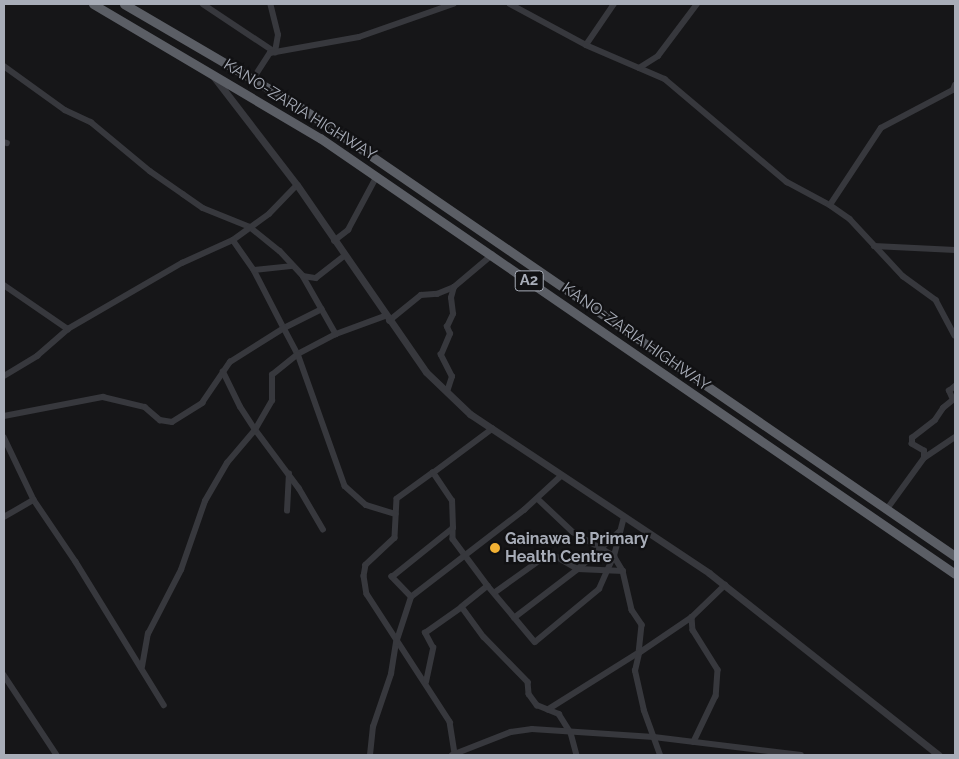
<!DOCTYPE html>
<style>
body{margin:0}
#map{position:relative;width:959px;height:759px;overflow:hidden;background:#161618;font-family:Raleway,sans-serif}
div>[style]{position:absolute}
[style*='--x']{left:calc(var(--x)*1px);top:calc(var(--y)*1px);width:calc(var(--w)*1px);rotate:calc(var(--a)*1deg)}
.minor>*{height:5.5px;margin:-2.75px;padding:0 2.75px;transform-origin:2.75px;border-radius:2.75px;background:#37383d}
.tertiary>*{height:7px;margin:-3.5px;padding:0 3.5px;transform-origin:3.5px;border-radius:3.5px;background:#37383d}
.trunk>*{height:9px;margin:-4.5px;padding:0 4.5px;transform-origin:4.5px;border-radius:4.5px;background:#5b5e65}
.dots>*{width:14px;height:14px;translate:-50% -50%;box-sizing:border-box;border:2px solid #111113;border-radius:50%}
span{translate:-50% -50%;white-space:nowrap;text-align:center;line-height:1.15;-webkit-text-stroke:4.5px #111113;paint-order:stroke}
.shield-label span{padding:1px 4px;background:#111113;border:1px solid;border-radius:4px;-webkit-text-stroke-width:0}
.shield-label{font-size:15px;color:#a8adb8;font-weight:700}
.street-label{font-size:16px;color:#a8adb8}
.poi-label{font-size:16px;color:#a8adb8;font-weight:700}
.left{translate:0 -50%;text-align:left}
.frame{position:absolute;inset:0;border:5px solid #a8adb8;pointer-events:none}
</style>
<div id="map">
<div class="minor">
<div style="--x:203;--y:4;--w:87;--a:33.7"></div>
<div style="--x:275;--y:52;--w:17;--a:-80"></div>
<div style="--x:278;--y:35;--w:32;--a:-104"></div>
<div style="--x:510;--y:4;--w:86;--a:28.3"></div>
<div style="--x:586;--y:45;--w:50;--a:-55.7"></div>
<div style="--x:586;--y:45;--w:86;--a:23.3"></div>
<div style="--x:665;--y:79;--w:160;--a:40.2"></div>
<div style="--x:787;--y:182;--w:49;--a:28.1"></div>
<div style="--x:830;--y:205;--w:92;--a:-56.5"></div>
<div style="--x:881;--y:128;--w:81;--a:-27.8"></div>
<div style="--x:953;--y:90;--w:5;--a:-68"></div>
<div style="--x:4;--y:66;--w:75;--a:35.8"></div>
<div style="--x:65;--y:110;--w:29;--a:25"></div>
<div style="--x:91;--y:122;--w:77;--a:39.7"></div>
<div style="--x:150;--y:171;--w:40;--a:34.9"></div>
<div style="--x:183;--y:194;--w:24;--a:35"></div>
<div style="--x:203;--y:208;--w:51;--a:22"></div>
<div style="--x:250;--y:227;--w:38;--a:39"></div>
<div style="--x:280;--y:251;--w:34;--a:47"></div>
<div style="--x:303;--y:276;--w:67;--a:60.4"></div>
<div style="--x:336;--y:334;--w:52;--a:-20.2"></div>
<div style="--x:639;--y:68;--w:22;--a:-32"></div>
<div style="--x:658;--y:56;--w:65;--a:-53.1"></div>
<div style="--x:253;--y:79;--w:31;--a:-57"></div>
<div style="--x:270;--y:53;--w:90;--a:-10.2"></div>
<div style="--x:359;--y:37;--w:100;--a:-19.3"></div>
<div style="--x:4;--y:142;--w:3;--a:18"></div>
<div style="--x:830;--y:205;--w:24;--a:35"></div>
<div style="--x:850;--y:219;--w:78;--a:47.1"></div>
<div style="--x:903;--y:276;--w:41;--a:36"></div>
<div style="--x:936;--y:300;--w:40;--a:62"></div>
<div style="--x:233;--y:240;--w:44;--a:-35.8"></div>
<div style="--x:269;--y:214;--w:40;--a:-46"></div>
<div style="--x:334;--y:241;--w:18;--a:-38"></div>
<div style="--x:348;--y:230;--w:61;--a:-61.8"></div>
<div style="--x:874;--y:246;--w:81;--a:2.8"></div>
<div style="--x:254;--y:270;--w:65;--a:62.7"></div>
<div style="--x:284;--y:328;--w:42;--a:-26.6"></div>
<div style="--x:303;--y:276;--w:13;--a:9"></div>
<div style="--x:316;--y:278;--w:36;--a:-38"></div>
<div style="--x:4;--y:285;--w:78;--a:34.5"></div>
<div style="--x:389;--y:321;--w:41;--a:-39.1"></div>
<div style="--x:421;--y:295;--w:16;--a:-4"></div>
<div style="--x:437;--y:294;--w:18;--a:-22"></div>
<div style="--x:454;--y:287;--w:50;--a:-40.1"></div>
<div style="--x:4;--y:376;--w:39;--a:-31"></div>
<div style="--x:37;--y:356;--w:41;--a:-41.1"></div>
<div style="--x:68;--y:329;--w:132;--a:-30.1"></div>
<div style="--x:182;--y:263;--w:56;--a:-24.3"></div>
<div style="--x:233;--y:240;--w:37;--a:55"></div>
<div style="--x:254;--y:270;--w:39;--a:-6"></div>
<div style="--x:447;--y:392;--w:16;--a:-72"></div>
<div style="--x:452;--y:377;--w:25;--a:-117"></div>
<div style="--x:441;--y:355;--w:23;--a:-67"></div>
<div style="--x:450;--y:334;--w:8;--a:-113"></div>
<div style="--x:447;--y:327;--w:14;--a:-65"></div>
<div style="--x:453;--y:314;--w:16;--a:-97"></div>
<div style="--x:451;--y:298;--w:11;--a:-75"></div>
<div style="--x:4;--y:416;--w:101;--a:-10.9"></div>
<div style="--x:103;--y:397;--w:43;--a:13.4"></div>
<div style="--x:145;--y:407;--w:20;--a:41"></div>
<div style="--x:160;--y:420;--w:12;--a:9"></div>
<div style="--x:172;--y:422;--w:36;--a:-32"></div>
<div style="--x:202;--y:403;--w:50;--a:-55.7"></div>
<div style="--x:230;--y:362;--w:64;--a:-32.2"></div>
<div style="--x:284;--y:328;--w:30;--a:62"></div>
<div style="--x:298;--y:354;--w:43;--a:-27.8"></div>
<div style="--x:4;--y:437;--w:70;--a:64.5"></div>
<div style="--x:34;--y:500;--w:75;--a:55.9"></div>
<div style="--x:76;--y:562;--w:168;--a:58.4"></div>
<div style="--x:924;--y:458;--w:37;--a:-34"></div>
<div style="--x:433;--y:473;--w:44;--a:144.2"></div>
<div style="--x:397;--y:499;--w:39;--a:93"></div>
<div style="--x:395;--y:538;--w:40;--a:137"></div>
<div style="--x:366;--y:565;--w:11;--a:100"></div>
<div style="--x:364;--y:576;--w:18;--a:81"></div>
<div style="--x:367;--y:594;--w:153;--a:57"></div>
<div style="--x:450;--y:722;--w:31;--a:81"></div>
<div style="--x:538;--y:499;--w:48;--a:43.3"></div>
<div style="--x:573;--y:532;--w:48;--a:30.3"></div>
<div style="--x:614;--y:556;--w:17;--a:59"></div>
<div style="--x:623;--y:571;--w:40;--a:77"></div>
<div style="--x:632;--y:610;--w:18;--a:56"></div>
<div style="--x:642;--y:625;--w:28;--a:96"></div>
<div style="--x:639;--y:653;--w:107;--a:147.9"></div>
<div style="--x:887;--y:509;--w:63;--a:-54"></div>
<div style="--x:924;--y:458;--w:7;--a:-90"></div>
<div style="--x:924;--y:451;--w:14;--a:-150"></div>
<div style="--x:912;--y:444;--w:6;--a:-90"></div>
<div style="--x:912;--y:438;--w:29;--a:-38"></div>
<div style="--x:935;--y:420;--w:14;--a:-56"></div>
<div style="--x:943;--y:408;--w:13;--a:-39"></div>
<div style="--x:953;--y:400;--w:10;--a:-114"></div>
<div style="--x:949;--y:391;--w:8;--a:-40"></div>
<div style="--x:287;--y:511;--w:37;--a:-87"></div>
<div style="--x:4;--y:517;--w:34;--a:-30"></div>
<div style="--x:453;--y:528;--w:11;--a:90"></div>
<div style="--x:453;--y:539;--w:59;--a:53.3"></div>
<div style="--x:488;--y:586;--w:33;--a:141"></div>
<div style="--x:462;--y:607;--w:37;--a:54"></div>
<div style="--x:484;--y:637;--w:63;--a:45.6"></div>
<div style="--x:528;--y:682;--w:12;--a:85"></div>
<div style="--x:529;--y:694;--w:14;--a:54"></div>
<div style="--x:537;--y:705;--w:24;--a:22"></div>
<div style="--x:559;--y:714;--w:22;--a:58"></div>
<div style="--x:571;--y:733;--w:23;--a:75"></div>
<div style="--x:323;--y:530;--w:48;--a:-120.3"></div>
<div style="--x:299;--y:489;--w:74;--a:-126.7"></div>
<div style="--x:255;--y:430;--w:34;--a:-60"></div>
<div style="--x:272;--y:401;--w:26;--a:-90"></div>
<div style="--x:272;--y:375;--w:33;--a:-39"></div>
<div style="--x:298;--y:354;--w:140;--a:70.4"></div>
<div style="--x:345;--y:486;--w:28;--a:42"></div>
<div style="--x:366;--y:505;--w:31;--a:17"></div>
<div style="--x:488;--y:586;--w:73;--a:50"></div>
<div style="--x:535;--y:642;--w:83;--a:-39.6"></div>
<div style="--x:599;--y:589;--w:36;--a:-66"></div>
<div style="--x:614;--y:556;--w:40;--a:-75.6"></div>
<div style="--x:494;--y:593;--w:69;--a:-35.5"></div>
<div style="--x:550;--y:553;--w:32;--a:30"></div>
<div style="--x:578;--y:569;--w:55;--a:-42.1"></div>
<div style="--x:411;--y:597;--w:143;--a:-37.6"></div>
<div style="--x:524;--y:510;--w:50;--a:-42.6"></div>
<div style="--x:692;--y:617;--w:13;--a:86"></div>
<div style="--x:693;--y:630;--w:47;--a:58"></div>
<div style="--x:718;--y:670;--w:26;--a:94"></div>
<div style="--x:716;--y:696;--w:51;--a:115.6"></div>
<div style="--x:514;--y:618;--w:81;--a:-37.4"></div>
<div style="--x:578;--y:569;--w:45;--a:2.5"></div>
<div style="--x:142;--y:667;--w:34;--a:-80"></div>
<div style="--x:148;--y:634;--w:72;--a:-62.7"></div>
<div style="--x:181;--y:570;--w:73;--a:-70.8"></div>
<div style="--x:205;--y:501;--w:44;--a:-59.9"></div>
<div style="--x:227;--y:463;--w:43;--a:-49.7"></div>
<div style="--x:255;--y:430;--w:27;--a:-123"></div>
<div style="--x:240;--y:407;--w:39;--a:-116"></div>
<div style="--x:4;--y:675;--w:96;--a:56.5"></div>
<div style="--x:426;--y:682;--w:35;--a:-78"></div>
<div style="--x:433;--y:648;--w:17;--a:-118"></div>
<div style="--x:425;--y:633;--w:45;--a:-35.1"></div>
<div style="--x:370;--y:755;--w:28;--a:-84"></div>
<div style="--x:373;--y:727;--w:56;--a:-71.2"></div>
<div style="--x:391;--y:674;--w:31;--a:-81"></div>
<div style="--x:396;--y:643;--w:48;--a:-71.9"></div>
<div style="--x:411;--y:597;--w:28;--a:-134"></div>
<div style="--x:392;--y:577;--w:78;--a:-38.8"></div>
<div style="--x:453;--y:528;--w:27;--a:-92"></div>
<div style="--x:452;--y:501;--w:34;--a:-124"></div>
<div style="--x:433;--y:473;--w:74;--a:-36.7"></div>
<div style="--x:452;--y:755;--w:63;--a:-21.3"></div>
<div style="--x:511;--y:732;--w:21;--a:-8"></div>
<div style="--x:532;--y:729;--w:122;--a:3.8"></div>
<div style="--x:654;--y:737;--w:148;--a:7"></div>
<div style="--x:660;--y:755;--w:47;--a:-110"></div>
<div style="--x:644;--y:711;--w:41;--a:-102.7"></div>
<div style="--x:635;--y:671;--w:18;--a:-77"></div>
<div style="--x:639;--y:653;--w:64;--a:-34.2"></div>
<div style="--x:692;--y:617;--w:46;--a:-44.1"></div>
</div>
<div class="tertiary">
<div style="--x:214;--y:77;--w:136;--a:52.5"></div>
<div style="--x:297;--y:185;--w:227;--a:55.4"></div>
<div style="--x:426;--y:372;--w:61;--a:43.7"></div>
<div style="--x:470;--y:414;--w:287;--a:33.6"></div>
<div style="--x:709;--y:573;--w:293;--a:38.4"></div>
</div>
<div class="trunk">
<div style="--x:93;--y:4;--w:264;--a:30.6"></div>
<div style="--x:320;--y:138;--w:770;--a:34.47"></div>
<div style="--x:124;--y:4;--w:200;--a:30.3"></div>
<div style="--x:297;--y:105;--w:798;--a:34.43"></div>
</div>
<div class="dots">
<div style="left:495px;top:548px;background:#f2b134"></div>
</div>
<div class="shield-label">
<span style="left:529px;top:281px">A2</span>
</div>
<div class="street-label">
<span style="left:300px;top:110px;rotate:32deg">KANO-ZARIA HIGHWAY</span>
<span style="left:636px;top:337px;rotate:35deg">KANO-ZARIA HIGHWAY</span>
</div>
<div class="poi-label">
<span class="left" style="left:505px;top:548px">Gainawa B Primary<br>Health Centre</span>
</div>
<div class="frame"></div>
</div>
